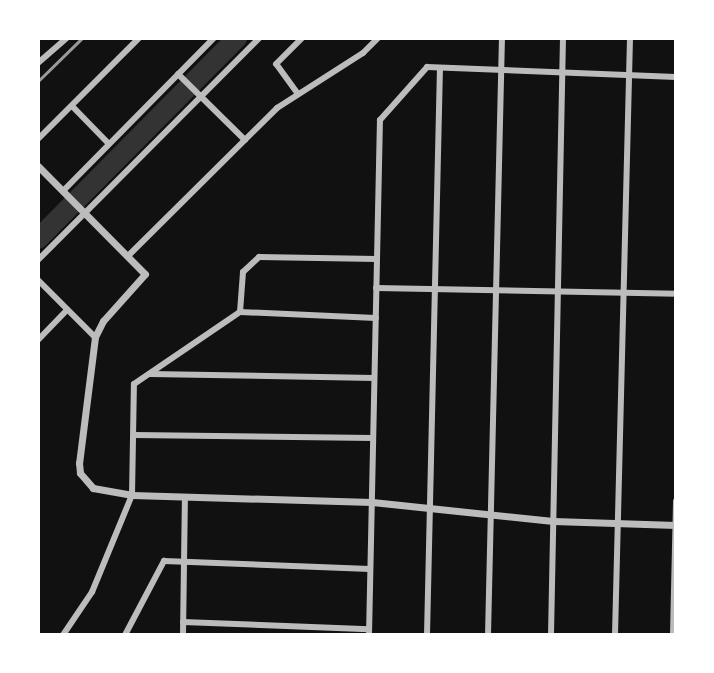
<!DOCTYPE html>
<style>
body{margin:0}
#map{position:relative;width:714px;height:673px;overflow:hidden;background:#111;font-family:Lato,sans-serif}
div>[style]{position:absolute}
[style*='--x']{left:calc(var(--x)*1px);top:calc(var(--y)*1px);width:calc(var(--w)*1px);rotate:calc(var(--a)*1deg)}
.river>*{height:20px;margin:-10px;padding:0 10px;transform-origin:10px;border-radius:10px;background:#333}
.minor>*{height:6px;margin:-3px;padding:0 3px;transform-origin:3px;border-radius:3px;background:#bcbcbc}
.tertiary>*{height:7px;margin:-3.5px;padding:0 3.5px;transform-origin:3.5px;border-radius:3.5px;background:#bcbcbc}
.rail>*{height:3px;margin:-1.5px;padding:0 1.5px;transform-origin:1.5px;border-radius:1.5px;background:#9a9a9a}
span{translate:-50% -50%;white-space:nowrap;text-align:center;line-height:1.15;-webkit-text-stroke:8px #fff;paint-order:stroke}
.frame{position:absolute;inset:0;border:40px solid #fff;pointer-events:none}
</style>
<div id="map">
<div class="river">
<div style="--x:38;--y:239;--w:283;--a:-45.3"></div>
</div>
<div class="minor">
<div style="--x:38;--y:63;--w:38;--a:-41"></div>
<div style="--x:178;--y:74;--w:94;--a:44.6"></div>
<div style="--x:298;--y:94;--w:37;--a:-126"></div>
<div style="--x:276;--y:64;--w:37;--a:-45"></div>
<div style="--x:72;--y:106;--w:52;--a:45.8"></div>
<div style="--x:38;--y:139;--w:143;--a:-45"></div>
<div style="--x:63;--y:191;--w:215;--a:-45.4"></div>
<div style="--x:128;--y:256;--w:210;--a:-44.8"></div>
<div style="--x:277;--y:108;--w:102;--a:-32.6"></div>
<div style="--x:363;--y:53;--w:21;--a:-45"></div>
<div style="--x:38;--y:260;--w:313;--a:-45.1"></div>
<div style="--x:38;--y:280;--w:81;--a:45"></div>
<div style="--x:376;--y:288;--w:300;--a:1.1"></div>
<div style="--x:240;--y:312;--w:136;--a:2.5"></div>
<div style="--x:38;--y:340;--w:42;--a:-46"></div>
<div style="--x:150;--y:374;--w:224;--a:1"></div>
<div style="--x:134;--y:435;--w:239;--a:0.7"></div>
<div style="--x:183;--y:622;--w:186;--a:2.2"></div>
<div style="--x:63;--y:635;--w:52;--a:-56"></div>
<div style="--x:92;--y:592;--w:105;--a:-67.6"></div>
<div style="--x:132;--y:495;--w:111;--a:-89"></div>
<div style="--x:134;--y:384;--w:128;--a:-34.2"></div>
<div style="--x:240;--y:312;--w:40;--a:-85.7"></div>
<div style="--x:243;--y:272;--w:22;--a:-43"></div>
<div style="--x:259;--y:257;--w:118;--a:1"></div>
<div style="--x:125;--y:635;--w:84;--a:-62.2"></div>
<div style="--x:164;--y:561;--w:206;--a:2.2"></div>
<div style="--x:183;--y:635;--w:138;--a:-89.2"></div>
<div style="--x:369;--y:635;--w:515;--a:-88.78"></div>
<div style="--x:380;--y:120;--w:71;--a:-48.4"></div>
<div style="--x:427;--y:67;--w:249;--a:2.3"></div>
<div style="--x:427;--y:635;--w:567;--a:-88.69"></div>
<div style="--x:488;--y:635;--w:597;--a:-88.66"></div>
<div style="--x:551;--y:635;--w:597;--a:-88.85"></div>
<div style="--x:615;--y:635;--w:597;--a:-88.56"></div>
<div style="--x:673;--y:635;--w:134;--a:-88.7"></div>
</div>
<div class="tertiary">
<div style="--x:38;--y:166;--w:152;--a:45.3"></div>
<div style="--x:145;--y:274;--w:63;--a:131.8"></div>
<div style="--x:103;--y:321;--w:18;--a:117"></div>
<div style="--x:95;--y:337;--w:127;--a:97.2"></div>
<div style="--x:79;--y:463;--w:10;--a:84"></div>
<div style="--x:80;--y:473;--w:20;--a:49"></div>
<div style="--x:93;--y:488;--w:40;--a:10"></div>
<div style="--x:132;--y:495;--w:240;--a:1.7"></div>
<div style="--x:372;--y:502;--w:182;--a:6"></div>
<div style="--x:553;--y:521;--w:123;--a:1.9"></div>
</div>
<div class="rail">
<div style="--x:38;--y:81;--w:62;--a:-44.3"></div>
</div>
<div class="frame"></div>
</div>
